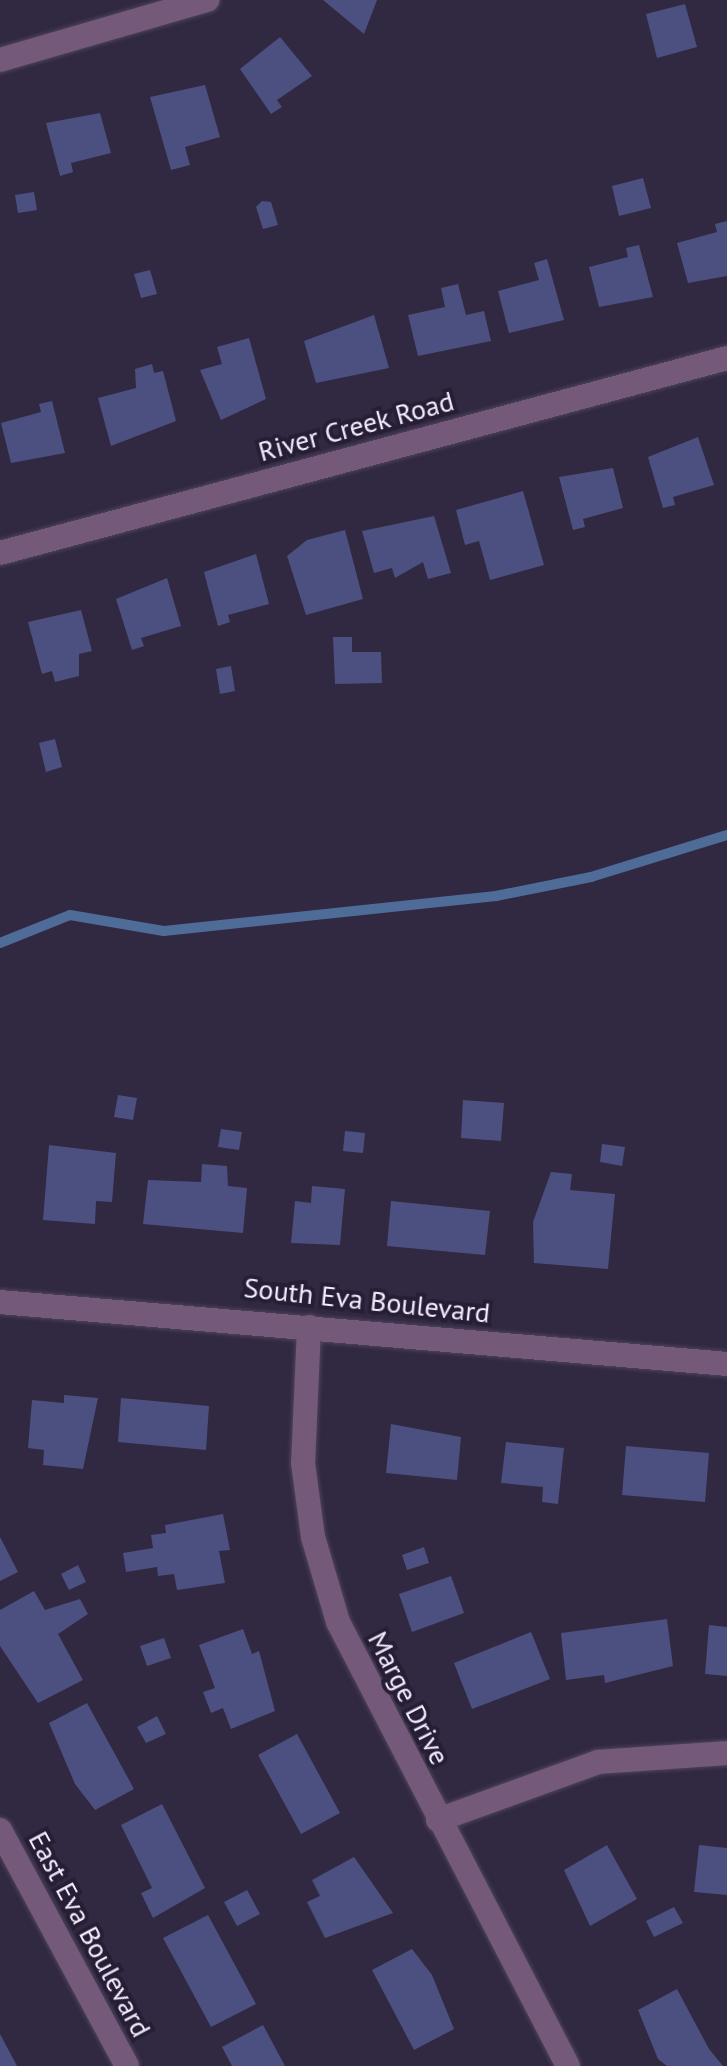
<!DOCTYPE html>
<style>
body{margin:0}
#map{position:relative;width:727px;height:2066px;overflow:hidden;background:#312841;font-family:"PT Sans",sans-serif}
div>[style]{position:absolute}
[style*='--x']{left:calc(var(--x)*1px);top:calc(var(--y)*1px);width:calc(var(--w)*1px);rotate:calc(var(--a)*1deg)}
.stream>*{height:10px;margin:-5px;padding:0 5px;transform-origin:5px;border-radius:5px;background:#4f6c98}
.building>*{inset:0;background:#4c5080}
.roads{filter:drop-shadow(0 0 2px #4c445b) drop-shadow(0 0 2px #4c445b)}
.street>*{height:24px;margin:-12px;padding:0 12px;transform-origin:12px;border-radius:12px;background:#74597a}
span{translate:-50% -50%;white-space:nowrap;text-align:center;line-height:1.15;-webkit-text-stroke:8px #271e36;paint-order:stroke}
.street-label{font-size:28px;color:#f2edfe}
</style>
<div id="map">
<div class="stream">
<div style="--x:0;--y:943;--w:75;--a:-21.8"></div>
<div style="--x:70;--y:915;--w:95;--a:9.7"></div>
<div style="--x:164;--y:931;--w:334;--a:-6"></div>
<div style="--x:496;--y:896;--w:97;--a:-11.3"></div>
<div style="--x:591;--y:877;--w:142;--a:-17.2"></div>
</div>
<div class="building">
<div style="clip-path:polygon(323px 0,377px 0,364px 34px)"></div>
<div style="clip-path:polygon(685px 4px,697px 47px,657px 58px,646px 14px)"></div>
<div style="clip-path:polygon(280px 37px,312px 76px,277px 100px,282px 107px,271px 114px,240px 69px)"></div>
<div style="clip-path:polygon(205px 85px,220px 137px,185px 147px,190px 165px,171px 170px,150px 97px)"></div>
<div style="clip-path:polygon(100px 113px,111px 153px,71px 163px,73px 172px,60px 176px,46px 123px)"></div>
<div style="clip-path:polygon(643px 178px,651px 208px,619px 216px,612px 186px)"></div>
<div style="clip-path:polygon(34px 192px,37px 210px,18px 213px,15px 195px)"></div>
<div style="clip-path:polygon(262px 201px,271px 202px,278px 225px,263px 229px,256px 207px)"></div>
<div style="clip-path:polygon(727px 221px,727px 276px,688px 283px,677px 243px,717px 232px,715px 224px)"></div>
<div style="clip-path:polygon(639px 245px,653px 297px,599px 307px,589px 267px,628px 257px,626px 248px)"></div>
<div style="clip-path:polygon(547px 259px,564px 320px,509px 333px,498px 291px,539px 280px,534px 263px)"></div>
<div style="clip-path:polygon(150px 270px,157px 294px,141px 298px,134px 274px)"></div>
<div style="clip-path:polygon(458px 284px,466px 315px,484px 311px,491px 341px,418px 356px,408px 315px,445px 307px,441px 288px)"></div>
<div style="clip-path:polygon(374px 315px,389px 368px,316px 383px,304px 341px)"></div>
<div style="clip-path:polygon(249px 338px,266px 399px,221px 420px,200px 370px,222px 364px,217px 347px)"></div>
<div style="clip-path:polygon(152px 364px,154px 373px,163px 371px,176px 421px,111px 446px,98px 398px,136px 388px,135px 369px)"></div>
<div style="clip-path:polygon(52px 401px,65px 453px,11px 463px,1px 423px,41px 412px,39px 404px)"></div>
<div style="clip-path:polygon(698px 437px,714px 485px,673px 497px,675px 505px,663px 508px,648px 457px)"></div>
<div style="clip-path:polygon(613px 468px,623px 508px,583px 519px,585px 527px,573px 530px,559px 477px)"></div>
<div style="clip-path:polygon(523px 491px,544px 565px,490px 580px,479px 541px,465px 545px,456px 510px)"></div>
<div style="clip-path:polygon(434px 516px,451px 573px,428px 579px,423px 562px,395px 578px,392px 568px,374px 573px,362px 531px)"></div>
<div style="clip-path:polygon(345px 530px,363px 599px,306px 615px,287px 556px,307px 540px)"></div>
<div style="clip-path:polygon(256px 554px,269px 604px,228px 615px,230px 622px,218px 626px,204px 572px)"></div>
<div style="clip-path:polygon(167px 578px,181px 626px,141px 638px,144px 646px,132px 650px,116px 599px)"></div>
<div style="clip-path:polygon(81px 610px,92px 651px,79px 654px,79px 676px,55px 682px,52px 671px,42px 674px,28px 622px)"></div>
<div style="clip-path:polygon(333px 637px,352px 637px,352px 652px,381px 652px,382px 683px,335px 684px)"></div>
<div style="clip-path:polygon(231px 666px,235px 691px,220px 694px,216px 669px)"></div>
<div style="clip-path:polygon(55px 739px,62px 767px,46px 772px,39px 743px)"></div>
<div style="clip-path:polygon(118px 1095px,137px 1098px,133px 1120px,114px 1117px)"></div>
<div style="clip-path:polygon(463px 1100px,504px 1103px,501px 1141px,461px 1138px)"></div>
<div style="clip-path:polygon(221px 1129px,242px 1132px,239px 1150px,218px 1147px)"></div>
<div style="clip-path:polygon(345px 1131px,365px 1133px,363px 1153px,343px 1151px)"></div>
<div style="clip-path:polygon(602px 1144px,625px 1147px,622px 1166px,600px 1162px)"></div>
<div style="clip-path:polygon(49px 1145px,116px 1153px,112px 1202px,96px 1201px,95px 1224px,43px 1220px)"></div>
<div style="clip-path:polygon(202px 1164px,227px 1166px,228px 1186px,247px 1188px,243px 1233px,143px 1224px,148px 1180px,201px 1182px)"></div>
<div style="clip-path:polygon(551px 1172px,572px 1174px,570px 1190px,615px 1194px,608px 1269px,534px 1263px,533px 1222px)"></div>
<div style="clip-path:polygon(312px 1186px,345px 1189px,340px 1245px,291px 1243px,295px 1201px,311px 1203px)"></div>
<div style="clip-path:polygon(391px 1201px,490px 1211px,485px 1255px,387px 1246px)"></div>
<div style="clip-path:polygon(64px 1395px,98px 1398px,83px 1469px,43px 1465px,44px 1450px,28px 1448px,32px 1400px,64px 1403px)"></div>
<div style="clip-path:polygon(121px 1398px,209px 1406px,206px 1450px,118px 1442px)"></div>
<div style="clip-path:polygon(391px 1424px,461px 1437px,457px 1480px,386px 1473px)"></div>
<div style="clip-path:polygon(506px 1442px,564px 1448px,558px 1504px,542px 1502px,543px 1487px,501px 1483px)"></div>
<div style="clip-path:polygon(626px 1446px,709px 1453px,705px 1502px,622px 1495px)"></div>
<div style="clip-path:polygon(223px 1514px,230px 1550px,219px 1551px,225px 1583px,177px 1590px,174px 1574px,158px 1576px,157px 1567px,126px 1572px,123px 1553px,153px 1548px,151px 1535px,166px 1533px,165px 1525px)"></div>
<div style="clip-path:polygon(0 1537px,18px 1572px,0 1581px)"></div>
<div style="clip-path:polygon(424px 1547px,429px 1563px,407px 1570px,402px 1555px)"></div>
<div style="clip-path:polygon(78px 1565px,86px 1582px,69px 1590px,61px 1574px)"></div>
<div style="clip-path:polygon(451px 1576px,464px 1613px,412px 1632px,399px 1594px)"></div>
<div style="clip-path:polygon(34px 1591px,45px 1610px,80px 1599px,88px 1614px,58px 1634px,83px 1680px,38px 1703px,0 1646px,0 1610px)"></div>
<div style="clip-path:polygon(667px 1619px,673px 1666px,605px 1683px,604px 1675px,566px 1680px,561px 1633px)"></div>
<div style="clip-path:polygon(709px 1625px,727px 1627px,727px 1676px,705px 1674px)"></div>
<div style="clip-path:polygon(243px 1629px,252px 1654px,259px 1651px,275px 1711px,231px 1729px,223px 1708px,211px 1713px,203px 1692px,215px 1688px,199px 1645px)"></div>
<div style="clip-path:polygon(531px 1632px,550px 1679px,472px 1709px,454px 1663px)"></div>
<div style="clip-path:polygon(164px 1638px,171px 1658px,147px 1666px,140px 1646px)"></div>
<div style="clip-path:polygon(87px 1703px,134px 1789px,95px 1810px,75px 1784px,49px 1723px)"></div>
<div style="clip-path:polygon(157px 1716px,166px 1734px,146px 1743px,137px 1727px)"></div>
<div style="clip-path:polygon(297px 1734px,340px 1813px,301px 1834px,258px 1755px)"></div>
<div style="clip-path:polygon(162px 1804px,205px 1888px,153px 1918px,141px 1893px,152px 1888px,121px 1825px)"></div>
<div style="clip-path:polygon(607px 1845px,637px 1899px,590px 1926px,564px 1870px)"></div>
<div style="clip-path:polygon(699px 1845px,727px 1848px,727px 1895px,694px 1892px)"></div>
<div style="clip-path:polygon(354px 1857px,393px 1913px,325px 1938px,307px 1902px,320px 1896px,312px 1880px)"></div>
<div style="clip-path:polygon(247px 1890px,260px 1914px,237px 1926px,224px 1902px)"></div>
<div style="clip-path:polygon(674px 1907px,683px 1923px,654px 1937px,646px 1921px)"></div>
<div style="clip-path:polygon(208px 1915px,256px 2004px,211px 2027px,163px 1938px)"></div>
<div style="clip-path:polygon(412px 1949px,432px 1975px,454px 2029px,414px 2050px,372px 1970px)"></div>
<div style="clip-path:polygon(677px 1989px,709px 2049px,723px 2066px,667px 2066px,658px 2059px,638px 2010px)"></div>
<div style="clip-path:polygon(263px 2025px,285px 2066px,232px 2066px,222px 2047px)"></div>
<div style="clip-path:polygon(0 2034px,17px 2066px,0 2066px)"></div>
</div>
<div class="roads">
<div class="street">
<div style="--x:0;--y:60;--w:216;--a:-16.2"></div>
<div style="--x:0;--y:553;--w:753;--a:-15.01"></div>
<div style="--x:0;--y:1302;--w:730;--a:4.87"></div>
<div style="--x:309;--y:1327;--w:136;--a:92.5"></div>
<div style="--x:303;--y:1463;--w:75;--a:82.3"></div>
<div style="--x:313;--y:1537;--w:89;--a:73.6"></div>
<div style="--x:338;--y:1622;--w:500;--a:62.62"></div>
<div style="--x:438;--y:1820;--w:170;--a:-19.9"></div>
<div style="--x:598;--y:1762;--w:129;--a:-4"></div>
<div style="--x:0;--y:1830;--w:268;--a:61.7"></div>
</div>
</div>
<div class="street-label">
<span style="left:356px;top:426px;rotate:-15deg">River Creek Road</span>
<span style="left:367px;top:1300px;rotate:6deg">South Eva Boulevard</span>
<span style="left:409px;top:1698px;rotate:63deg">Marge Drive</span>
<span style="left:90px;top:1934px;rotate:62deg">East Eva Boulevard</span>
</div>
</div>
